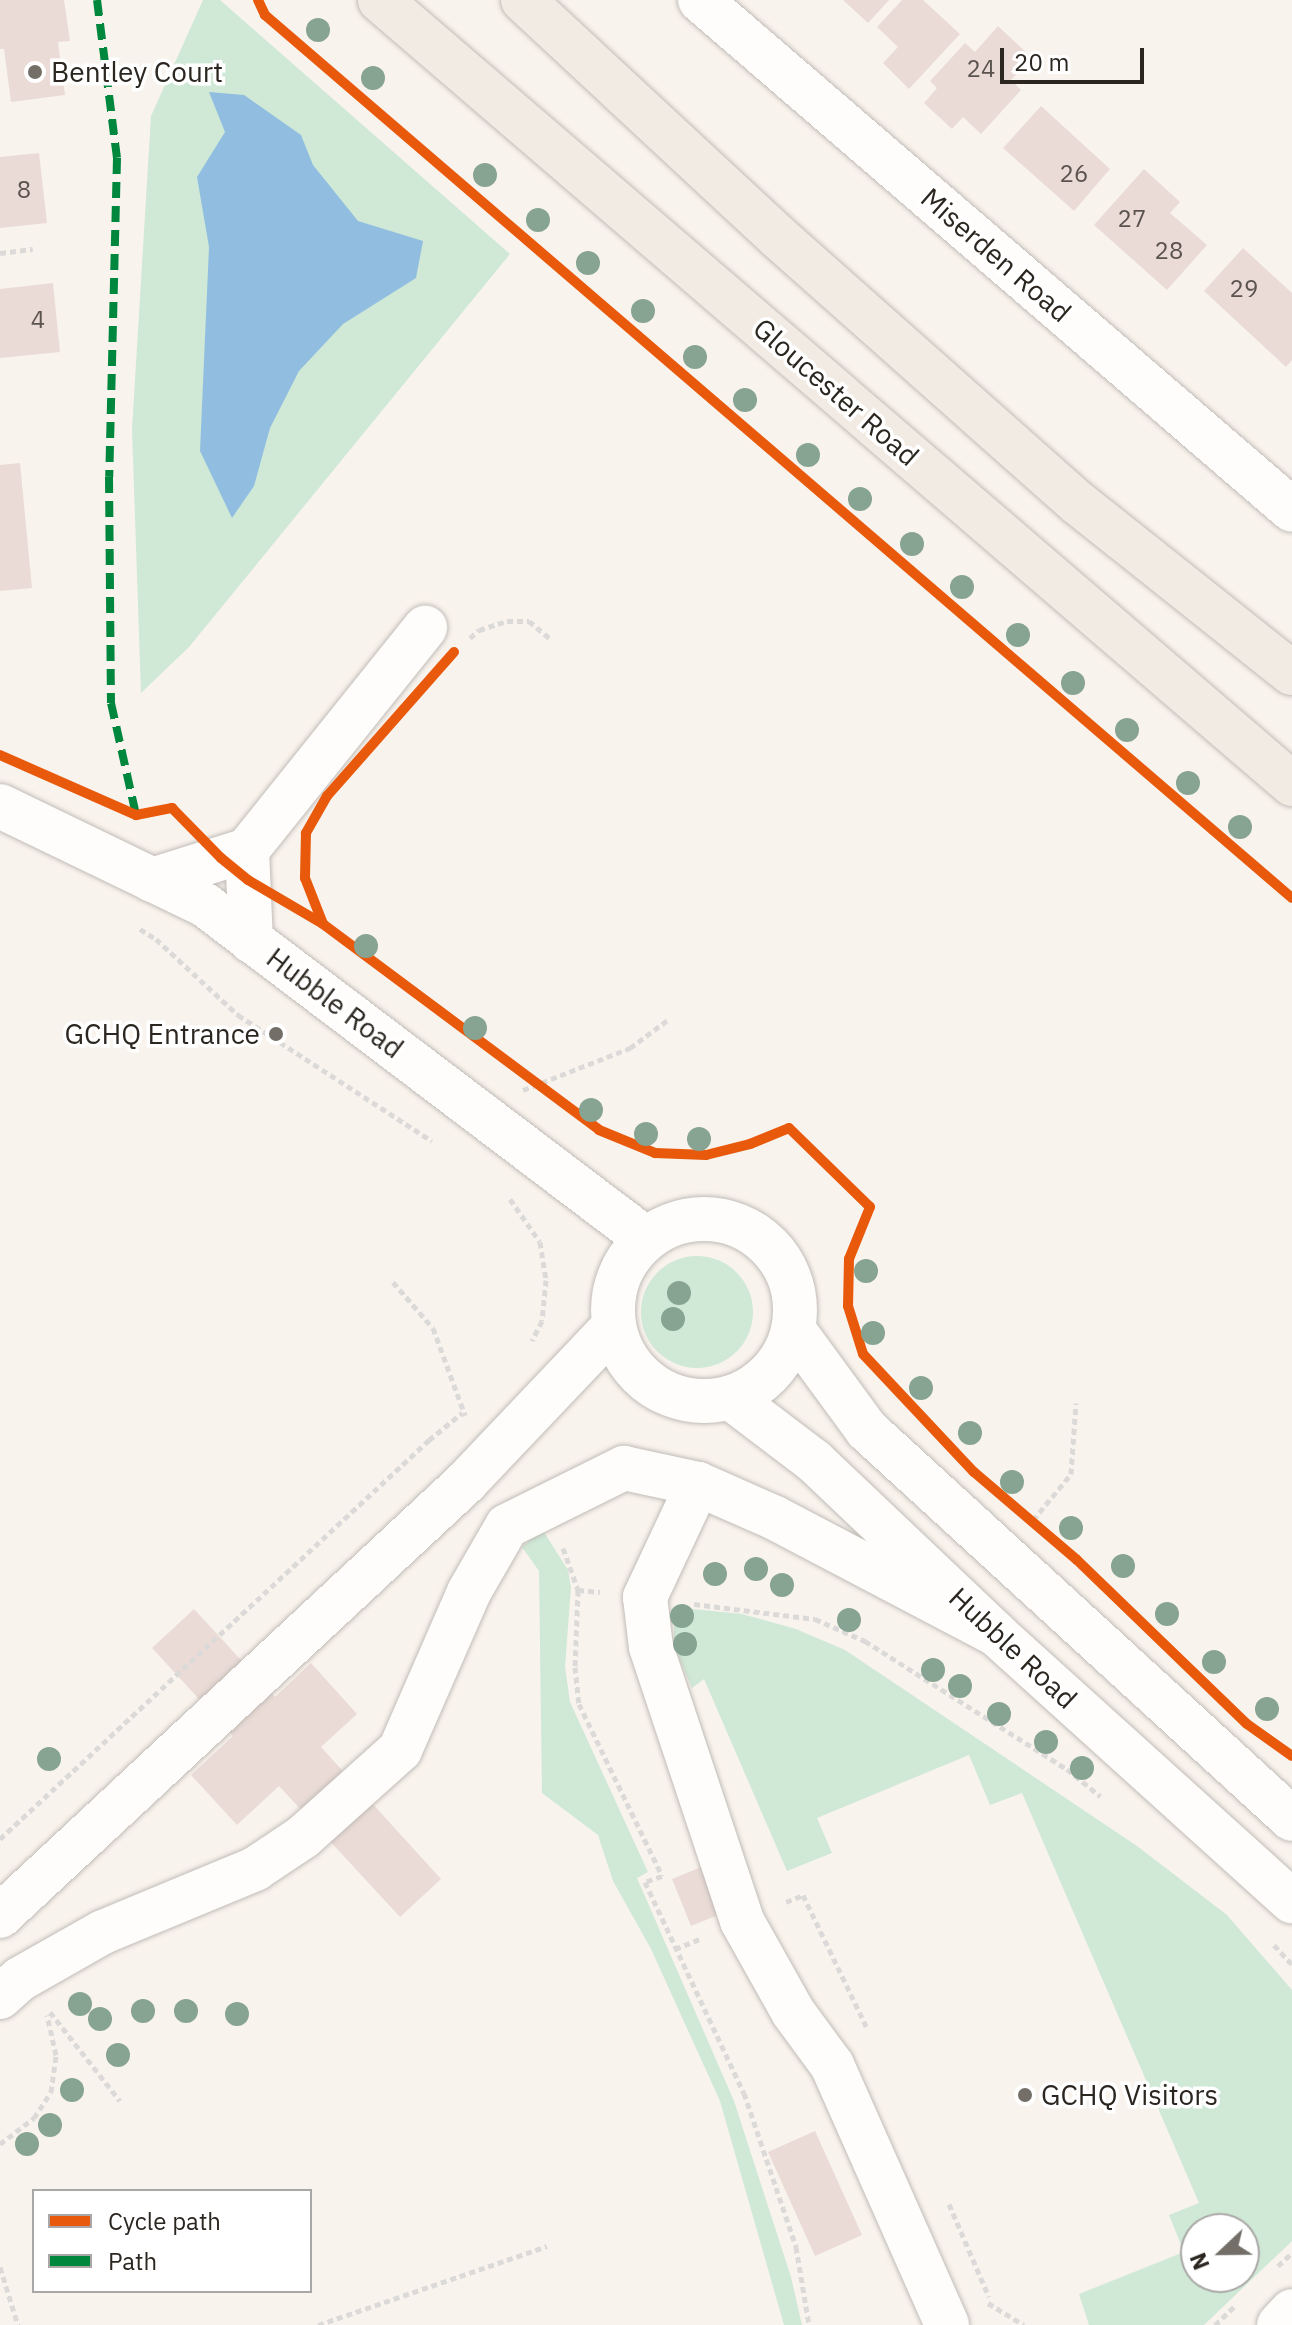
<!DOCTYPE html>
<style>
body{margin:0}
#map{position:relative;width:1292px;height:2325px;overflow:hidden;background:#f9f3ed;font-family:"IBM Plex Sans",sans-serif}
div>[style]{position:absolute}
[style*='--x']{left:calc(var(--x)*1px);top:calc(var(--y)*1px);width:calc(var(--w)*1px);rotate:calc(var(--a)*1deg)}
.green>*{inset:0;background:#cfe9d6}
.round{border-radius:50%}
.water>*{inset:0;background:#91bee0}
.building>*{inset:0;background:#eadbd6}
.path>*{height:5px;margin-top:-2.5px;transform-origin:0;background:repeating-linear-gradient(90deg,#dcdad8 0 6px,transparent 0 10px)}
.roads{filter:drop-shadow(0 0 2px #c1bcb7) drop-shadow(0 0 2px #c1bcb7)}
.minor>*{height:44px;margin:-22px;padding:0 22px;transform-origin:22px;border-radius:22px;background:#fefdfc}
.minor>.ring{margin:-22px;padding:0;box-sizing:content-box;background:none;border:44px solid #fefdfc;border-radius:50%}
.highway>*{height:44px;margin:-22px;padding:0 22px;transform-origin:22px;border-radius:22px;background:#f2ebe4}
.quiet>*{height:8px;margin-top:-4px;transform-origin:0;background:repeating-linear-gradient(90deg,#00873e 0 16px,transparent 0 24px)}
.cycleway>*{height:10px;margin:-5px;padding:0 5px;transform-origin:5px;border-radius:5px;background:#e8590c}
.trees>*{width:24px;height:24px;margin:-12px;border-radius:50%;background:#86a491}
.dots>*{width:22px;height:22px;translate:-50% -50%;box-sizing:border-box;border:4px solid #fff;border-radius:50%}
span{translate:-50% -50%;white-space:nowrap;text-align:center;line-height:1.15;-webkit-text-stroke:7px #fff;paint-order:stroke}
.number-label{font-size:24px;color:#5b534e}
.number-label span{-webkit-text-stroke-width:0}
.poi-label{font-size:28px;color:#2b2620}
.left{translate:0 -50%;text-align:left}
.right{translate:-100% -50%;text-align:right}
.street-label{font-size:28px;color:#2b2620}
.legend{position:absolute;left:32px;top:2189px;width:280px;height:104px;box-sizing:border-box;background:#fff;border:2px solid #aaa8a6;margin:0;padding:10px 14px;list-style:none;font-size:24px;color:#2b2620}
.legend li{display:flex;align-items:center;gap:16px;height:40px}
.legend b{width:40px;border:2px solid #aaa8a6}
.north{position:absolute;left:1180px;top:2213px;width:80px;height:80px;box-sizing:border-box;background:#fff;border:2px solid #aaa8a6;border-radius:50%;rotate:248deg;font-size:22px;font-weight:700;line-height:32px;text-align:center;color:#2b2620}
.north::after{content:'';display:block;margin:auto;width:28px;height:36px;background:#736e68;clip-path:polygon(50% 0,100% 100%,50% 72%,0 100%)}
.scale{position:absolute;left:1000px;top:48px;width:144px;height:36px;box-sizing:border-box;border:4px solid #2b2620;border-top:0;padding-left:10px;font-size:24px;line-height:28px;white-space:nowrap;color:#2b2620;-webkit-text-stroke:6px #fff;paint-order:stroke}
</style>
<div id="map">
<div class="green">
<div style="clip-path:polygon(203px 0,220px 0,510px 254px,189px 647px,141px 693px,132px 429px,151px 116px)"></div>
<div class="round" style="left:641px;top:1256px;width:112px;height:112px"></div>
<div style="clip-path:polygon(542px 1529px,568px 1570px,571px 1587px,565px 1667px,570px 1702px,648px 1872px,637px 1878px,734px 2101px,791px 2277px,802px 2325px,784px 2325px,720px 2101px,651px 1949px,613px 1881px,598px 1835px,542px 1793px,539px 1571px,522px 1547px)"></div>
<div style="clip-path:polygon(evenodd,674px 1607px,742px 1614px,796px 1629px,845px 1650px,1137px 1846px,1227px 1915px,1292px 1990px,1292px 2241px,1204px 2325px,1089px 2325px,1079px 2294px,1184px 2252px,1169px 2215px,1199px 2203px,1022px 1793px,990px 1805px,969px 1755px,817px 1818px,832px 1853px,787px 1871px,704px 1679px,692px 1688px,674px 1647px,674px 1607px,1196px 2229px,1244px 2229px,1244px 2277px,1196px 2277px,1196px 2229px)"></div>
</div>
<div class="water">
<div style="clip-path:polygon(209px 92px,244px 95px,301px 135px,313px 165px,358px 221px,423px 241px,416px 278px,343px 324px,299px 371px,270px 428px,254px 486px,232px 518px,200px 451px,209px 247px,197px 177px,225px 132px)"></div>
</div>
<div class="building">
<div style="clip-path:polygon(0 0,64px 0,70px 41px,58px 42px,65px 95px,11px 102px,4px 49px,0 49px)"></div>
<div style="clip-path:polygon(843px 0,889px 0,868px 23px)"></div>
<div style="clip-path:polygon(902px 0,923px 0,960px 34px,909px 89px,883px 63px,898px 47px,877px 27px)"></div>
<div style="clip-path:polygon(998px 26px,1031px 57px,1011px 80px,1021px 90px,981px 134px,963px 117px,952px 129px,924px 103px,937px 88px,930px 81px,965px 43px,975px 52px)"></div>
<div style="clip-path:polygon(1041px 106px,1110px 169px,1074px 211px,1003px 148px)"></div>
<div style="clip-path:polygon(39px 153px,47px 223px,0 228px,0 157px)"></div>
<div style="clip-path:polygon(1144px 169px,1180px 202px,1170px 213px,1207px 245px,1167px 290px,1094px 225px)"></div>
<div style="clip-path:polygon(1243px 248px,1292px 293px,1292px 360px,1286px 367px,1204px 291px)"></div>
<div style="clip-path:polygon(53px 283px,60px 352px,0 358px,0 289px)"></div>
<div style="clip-path:polygon(20px 463px,32px 588px,0 591px,0 465px)"></div>
<div style="clip-path:polygon(194px 1609px,275px 1697px,311px 1663px,357px 1714px,321px 1747px,441px 1879px,400px 1917px,279px 1786px,237px 1825px,191px 1775px,233px 1736px,152px 1648px)"></div>
<div style="clip-path:polygon(704px 1866px,723px 1913px,691px 1926px,672px 1879px)"></div>
<div style="clip-path:polygon(815px 2131px,862px 2235px,815px 2256px,768px 2152px)"></div>
</div>
<div class="path">
<div style="--x:0;--y:253;--w:33;--a:-7"></div>
<div style="--x:470;--y:638;--w:12;--a:-42"></div>
<div style="--x:479;--y:630;--w:29;--a:-18"></div>
<div style="--x:507;--y:621;--w:22;--a:0"></div>
<div style="--x:529;--y:621;--w:30;--a:40"></div>
<div style="--x:140;--y:929;--w:19;--a:32"></div>
<div style="--x:156;--y:939;--w:112;--a:42.8"></div>
<div style="--x:238;--y:1015;--w:231;--a:33"></div>
<div style="--x:523;--y:1090;--w:115;--a:-21.4"></div>
<div style="--x:630;--y:1048;--w:49;--a:-36.6"></div>
<div style="--x:510;--y:1199;--w:52;--a:55.1"></div>
<div style="--x:540;--y:1242;--w:38;--a:81"></div>
<div style="--x:546;--y:1280;--w:41;--a:95.6"></div>
<div style="--x:542;--y:1321;--w:22;--a:117"></div>
<div style="--x:393;--y:1282;--w:61;--a:49"></div>
<div style="--x:433;--y:1328;--w:93;--a:69.8"></div>
<div style="--x:1033;--y:1520;--w:60;--a:-50.4"></div>
<div style="--x:1071;--y:1474;--w:71;--a:-86"></div>
<div style="--x:563;--y:1548;--w:45;--a:70.3"></div>
<div style="--x:578;--y:1590;--w:77;--a:92.2"></div>
<div style="--x:575;--y:1667;--w:37;--a:84"></div>
<div style="--x:579;--y:1704;--w:191;--a:64.2"></div>
<div style="--x:662;--y:1876;--w:18;--a:161"></div>
<div style="--x:645;--y:1882;--w:233;--a:64.9"></div>
<div style="--x:744;--y:2093;--w:163;--a:71.3"></div>
<div style="--x:796;--y:2247;--w:79;--a:80.5"></div>
<div style="--x:578;--y:1590;--w:22;--a:5"></div>
<div style="--x:694;--y:1604;--w:122;--a:7.1"></div>
<div style="--x:815;--y:1619;--w:55;--a:23.7"></div>
<div style="--x:865;--y:1641;--w:239;--a:32.4"></div>
<div style="--x:1067;--y:1769;--w:43;--a:39.3"></div>
<div style="--x:0;--y:1839;--w:586;--a:-42.92"></div>
<div style="--x:429;--y:1440;--w:43;--a:-39.3"></div>
<div style="--x:786;--y:1902;--w:18;--a:-22"></div>
<div style="--x:803;--y:1895;--w:148;--a:64.3"></div>
<div style="--x:1274;--y:1945;--w:26;--a:47"></div>
<div style="--x:675;--y:1949;--w:27;--a:-22"></div>
<div style="--x:50;--y:2012;--w:113;--a:51.8"></div>
<div style="--x:0;--y:2144;--w:43;--a:-37.4"></div>
<div style="--x:34;--y:2118;--w:31;--a:-57"></div>
<div style="--x:51;--y:2092;--w:37;--a:-82"></div>
<div style="--x:56;--y:2055;--w:41;--a:-102.7"></div>
<div style="--x:949;--y:2204;--w:101;--a:66.7"></div>
<div style="--x:1278;--y:2266;--w:19;--a:-43"></div>
<div style="--x:0;--y:2267;--w:61;--a:72.8"></div>
<div style="--x:988;--y:2303;--w:42;--a:31.4"></div>
<div style="--x:318;--y:2325;--w:242;--a:-19"></div>
<div style="--x:1215;--y:2325;--w:29;--a:-44"></div>
</div>
<div class="roads">
<div class="minor">
<div style="--x:700;--y:0;--w:781;--a:40.74"></div>
<div style="--x:0;--y:806;--w:228;--a:25.8"></div>
<div style="--x:205;--y:905;--w:553;--a:37.14"></div>
<div style="--x:247;--y:850;--w:91;--a:87.5"></div>
<div style="--x:152;--y:880;--w:100;--a:-17.5"></div>
<div style="--x:247;--y:850;--w:285;--a:-51.3"></div>
<div class="ring" style="left:613px;top:1219px;width:138px;height:138px"></div>
<div style="--x:793;--y:1329;--w:125;--a:53.8"></div>
<div style="--x:867;--y:1430;--w:576;--a:42.47"></div>
<div style="--x:731;--y:1398;--w:104;--a:37.2"></div>
<div style="--x:814;--y:1461;--w:251;--a:43.5"></div>
<div style="--x:996;--y:1634;--w:399;--a:42.1"></div>
<div style="--x:698;--y:1484;--w:125;--a:115.1"></div>
<div style="--x:645;--y:1597;--w:50;--a:83.2"></div>
<div style="--x:651;--y:1647;--w:289;--a:71.6"></div>
<div style="--x:742;--y:1921;--w:104;--a:60.7"></div>
<div style="--x:793;--y:2012;--w:66;--a:53.7"></div>
<div style="--x:832;--y:2065;--w:284;--a:66.1"></div>
<div style="--x:0;--y:1916;--w:637;--a:-42.96"></div>
<div style="--x:466;--y:1482;--w:215;--a:-46.5"></div>
<div style="--x:0;--y:1997;--w:27;--a:-42"></div>
<div style="--x:20;--y:1979;--w:95;--a:-29.5"></div>
<div style="--x:103;--y:1932;--w:165;--a:-22.5"></div>
<div style="--x:255;--y:1869;--w:58;--a:-33.7"></div>
<div style="--x:303;--y:1837;--w:130;--a:-41.9"></div>
<div style="--x:400;--y:1750;--w:172;--a:-66.4"></div>
<div style="--x:469;--y:1592;--w:76;--a:-60.1"></div>
<div style="--x:507;--y:1526;--w:131;--a:-26.4"></div>
<div style="--x:624;--y:1468;--w:76;--a:12.2"></div>
<div style="--x:698;--y:1484;--w:84;--a:23.8"></div>
<div style="--x:775;--y:1518;--w:250;--a:27.7"></div>
<div style="--x:1279;--y:2325;--w:19;--a:-47"></div>
</div>
<div class="highway">
<div style="--x:380;--y:0;--w:1203;--a:40.68"></div>
<div style="--x:523;--y:0;--w:347;--a:42.9"></div>
<div style="--x:777;--y:236;--w:402;--a:41.6"></div>
<div style="--x:1078;--y:503;--w:273;--a:38.5"></div>
</div>
</div>
<div class="quiet">
<div style="--x:97;--y:0;--w:159;--a:82.8"></div>
<div style="--x:117;--y:158;--w:319;--a:91.4"></div>
<div style="--x:109;--y:477;--w:226;--a:89.5"></div>
<div style="--x:111;--y:703;--w:115;--a:77.4"></div>
</div>
<div class="cycleway">
<div style="--x:258;--y:0;--w:17;--a:65"></div>
<div style="--x:265;--y:15;--w:1354;--a:40.69"></div>
<div style="--x:454;--y:652;--w:192;--a:131.4"></div>
<div style="--x:327;--y:796;--w:43;--a:119.6"></div>
<div style="--x:306;--y:833;--w:45;--a:91.3"></div>
<div style="--x:305;--y:878;--w:49;--a:68.6"></div>
<div style="--x:323;--y:924;--w:344;--a:36.7"></div>
<div style="--x:599;--y:1130;--w:61;--a:22.3"></div>
<div style="--x:655;--y:1153;--w:51;--a:2.2"></div>
<div style="--x:706;--y:1155;--w:45;--a:-14"></div>
<div style="--x:750;--y:1144;--w:42;--a:-22.3"></div>
<div style="--x:789;--y:1128;--w:113;--a:44.3"></div>
<div style="--x:870;--y:1207;--w:56;--a:112"></div>
<div style="--x:849;--y:1259;--w:47;--a:91.2"></div>
<div style="--x:848;--y:1306;--w:50;--a:72.6"></div>
<div style="--x:863;--y:1354;--w:162;--a:46.8"></div>
<div style="--x:974;--y:1472;--w:135;--a:40.5"></div>
<div style="--x:1077;--y:1560;--w:236;--a:44"></div>
<div style="--x:1247;--y:1724;--w:55;--a:35.4"></div>
<div style="--x:0;--y:755;--w:149;--a:23.8"></div>
<div style="--x:136;--y:815;--w:37;--a:-11"></div>
<div style="--x:172;--y:808;--w:70;--a:45.6"></div>
<div style="--x:221;--y:858;--w:35;--a:39"></div>
<div style="--x:248;--y:880;--w:87;--a:30.4"></div>
</div>
<div class="trees">
<div style="left:318px;top:30px"></div>
<div style="left:373px;top:78px"></div>
<div style="left:485px;top:175px"></div>
<div style="left:538px;top:220px"></div>
<div style="left:588px;top:263px"></div>
<div style="left:643px;top:311px"></div>
<div style="left:695px;top:357px"></div>
<div style="left:745px;top:400px"></div>
<div style="left:808px;top:455px"></div>
<div style="left:860px;top:499px"></div>
<div style="left:912px;top:544px"></div>
<div style="left:962px;top:587px"></div>
<div style="left:1018px;top:635px"></div>
<div style="left:1073px;top:683px"></div>
<div style="left:1127px;top:730px"></div>
<div style="left:1188px;top:783px"></div>
<div style="left:1240px;top:827px"></div>
<div style="left:366px;top:946px"></div>
<div style="left:475px;top:1028px"></div>
<div style="left:591px;top:1110px"></div>
<div style="left:646px;top:1134px"></div>
<div style="left:699px;top:1139px"></div>
<div style="left:866px;top:1271px"></div>
<div style="left:679px;top:1293px"></div>
<div style="left:673px;top:1319px"></div>
<div style="left:873px;top:1333px"></div>
<div style="left:921px;top:1388px"></div>
<div style="left:970px;top:1433px"></div>
<div style="left:1012px;top:1482px"></div>
<div style="left:1071px;top:1528px"></div>
<div style="left:1123px;top:1566px"></div>
<div style="left:756px;top:1569px"></div>
<div style="left:715px;top:1574px"></div>
<div style="left:782px;top:1585px"></div>
<div style="left:1167px;top:1614px"></div>
<div style="left:682px;top:1616px"></div>
<div style="left:849px;top:1620px"></div>
<div style="left:685px;top:1644px"></div>
<div style="left:1214px;top:1662px"></div>
<div style="left:933px;top:1670px"></div>
<div style="left:960px;top:1686px"></div>
<div style="left:1267px;top:1709px"></div>
<div style="left:999px;top:1714px"></div>
<div style="left:1046px;top:1742px"></div>
<div style="left:49px;top:1759px"></div>
<div style="left:1082px;top:1768px"></div>
<div style="left:80px;top:2004px"></div>
<div style="left:143px;top:2011px"></div>
<div style="left:186px;top:2011px"></div>
<div style="left:237px;top:2014px"></div>
<div style="left:100px;top:2019px"></div>
<div style="left:118px;top:2055px"></div>
<div style="left:72px;top:2090px"></div>
<div style="left:50px;top:2125px"></div>
<div style="left:27px;top:2144px"></div>
</div>
<div class="dots">
<div style="left:35px;top:72px;background:#736e68"></div>
<div style="left:276px;top:1034px;background:#736e68"></div>
<div style="left:1025px;top:2095px;background:#736e68"></div>
</div>
<div class="number-label">
<span style="left:981px;top:69px">24</span>
<span style="left:1074px;top:174px">26</span>
<span style="left:24px;top:190px">8</span>
<span style="left:1132px;top:219px">27</span>
<span style="left:1169px;top:251px">28</span>
<span style="left:1244px;top:289px">29</span>
<span style="left:38px;top:320px">4</span>
</div>
<div class="poi-label">
<span class="left" style="left:51px;top:72px">Bentley Court</span>
<span class="right" style="left:260px;top:1034px">GCHQ Entrance</span>
<span class="left" style="left:1041px;top:2095px">GCHQ Visitors</span>
</div>
<div class="street-label">
<span style="left:996px;top:255px;rotate:41deg">Miserden Road</span>
<span style="left:836px;top:392px;rotate:41deg">Gloucester Road</span>
<span style="left:335px;top:1003px;rotate:37deg">Hubble Road</span>
<span style="left:1013px;top:1648px;rotate:43deg">Hubble Road</span>
</div>
<ul class="legend">
<li><b style="height:10px;background:#e8590c"></b>Cycle path</li>
<li><b style="height:10px;background:#00873e"></b>Path</li>
</ul>
<div class="north">N</div>
<div class="scale">20 m</div>
</div>
